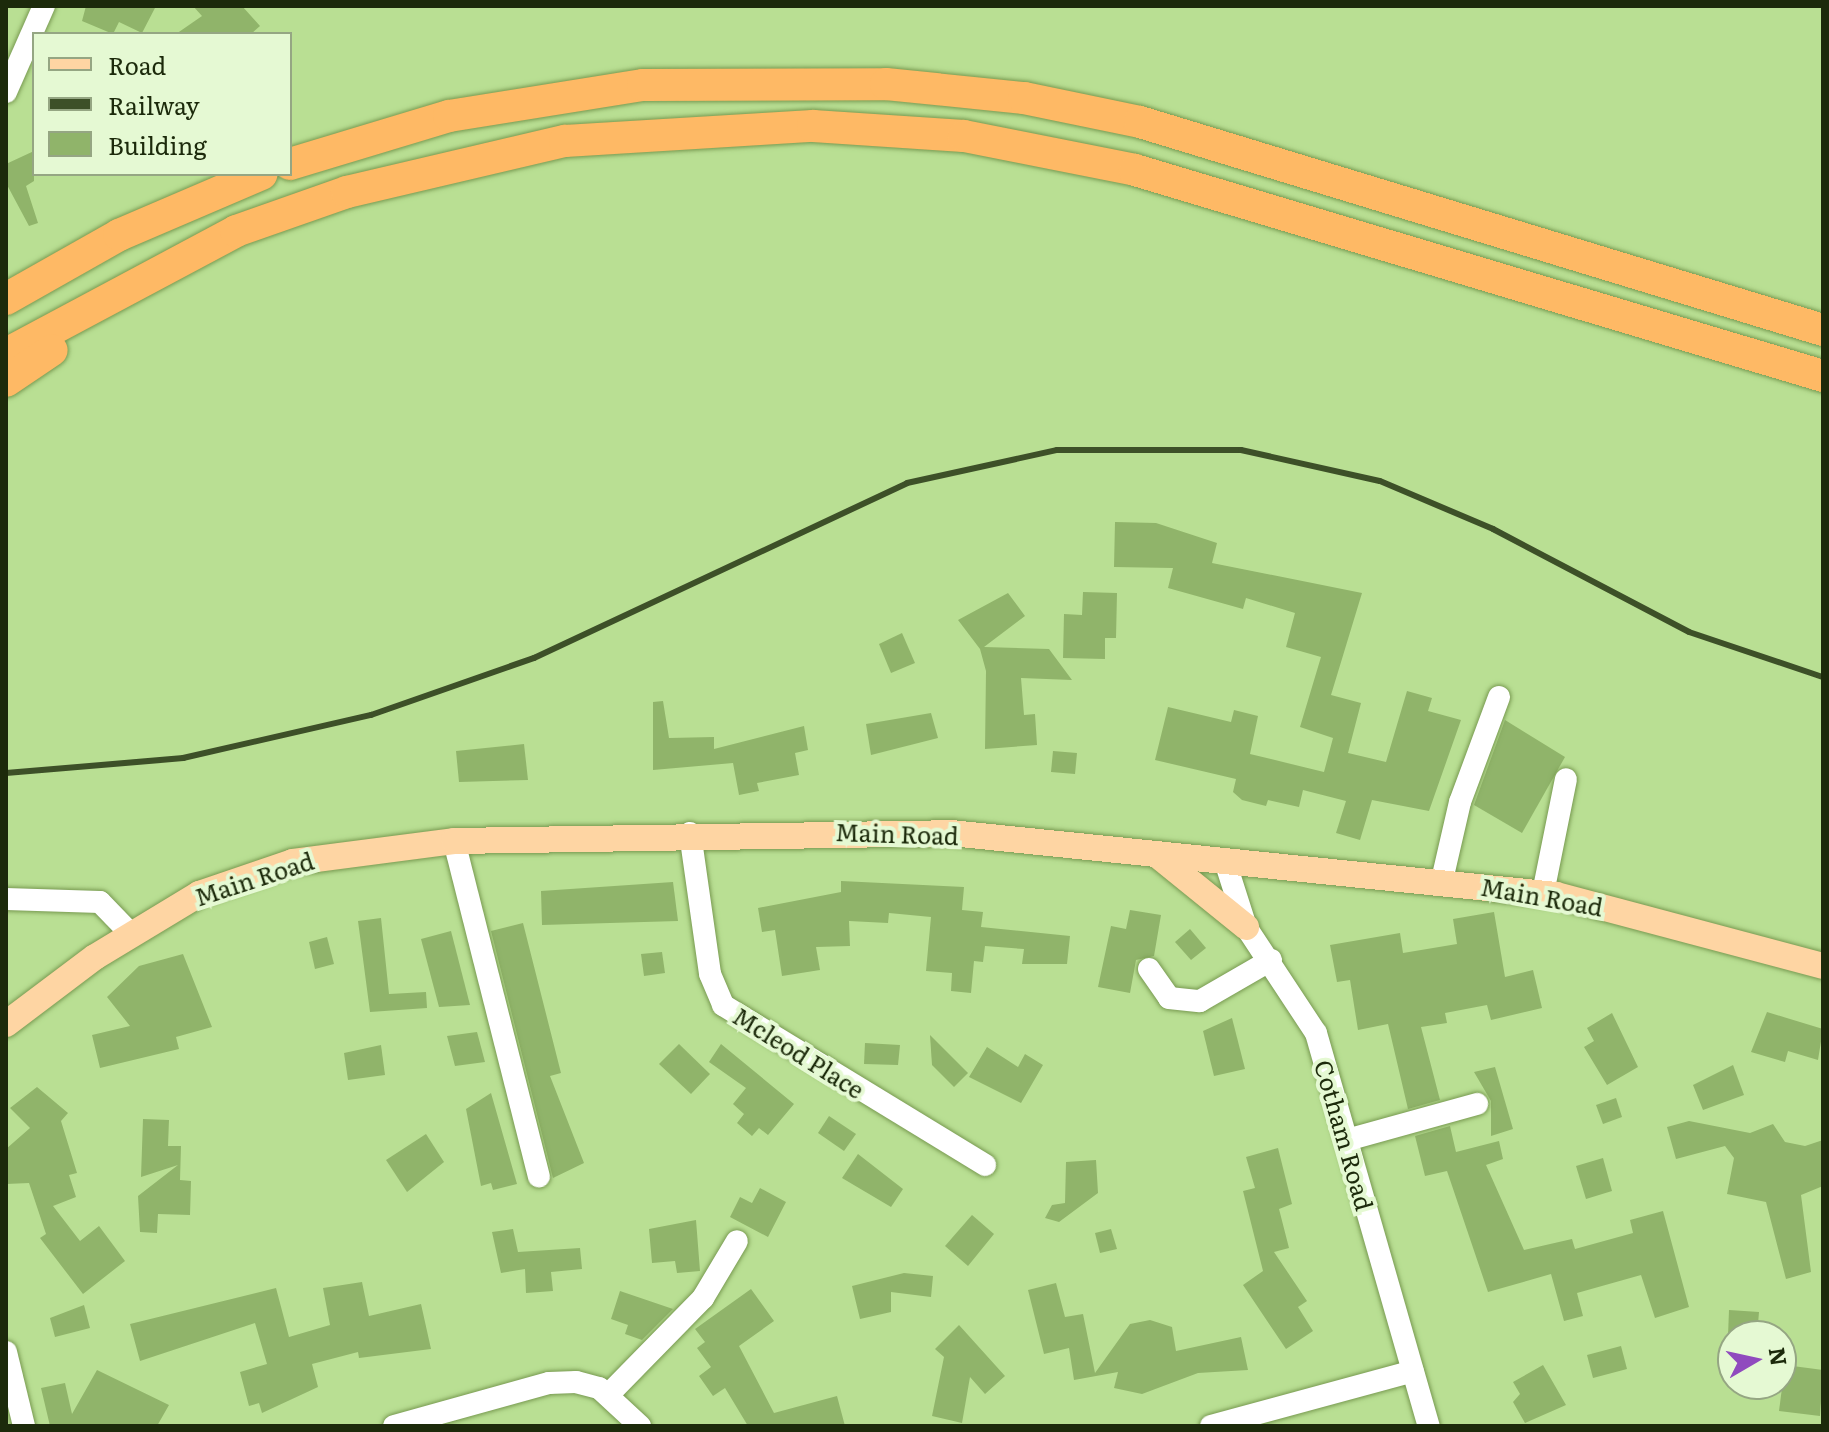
<!DOCTYPE html>
<style>
body{margin:0}
#map{position:relative;width:1829px;height:1432px;overflow:hidden;background:#b9df93;font-family:Literata,serif}
div>[style]{position:absolute}
[style*='--x']{left:calc(var(--x)*1px);top:calc(var(--y)*1px);width:calc(var(--w)*1px);rotate:calc(var(--a)*1deg)}
.building>*{inset:0;background:#90b46a}
.roads{filter:drop-shadow(0 0 2px #789a51) drop-shadow(0 0 2px #789a51)}
.minor>*{height:22px;margin:-11px;padding:0 11px;transform-origin:11px;border-radius:11px;background:#fff}
.major>*{height:26px;margin:-13px;padding:0 13px;transform-origin:13px;border-radius:13px;background:#fed5a3}
.highway>*{height:32px;margin:-16px;padding:0 16px;transform-origin:16px;border-radius:16px;background:#feb965}
.rail>*{height:6px;margin:-3px;padding:0 3px;transform-origin:3px;border-radius:3px;background:#3d5028}
span{translate:-50% -50%;white-space:nowrap;text-align:center;line-height:1.15;-webkit-text-stroke:8px #e5f9d3;paint-order:stroke}
.street-label{font-size:24px;color:#1c2a0b}
.frame{position:absolute;inset:0;border:8px solid #1c2a0b;pointer-events:none}
.legend{position:absolute;left:32px;top:32px;width:260px;height:144px;box-sizing:border-box;background:#e5f9d3;border:2px solid #95a683;margin:0;padding:10px 14px;list-style:none;font-size:24px;color:#1c2a0b}
.legend li{display:flex;align-items:center;gap:16px;height:40px}
.legend b{width:40px;border:2px solid #95a683}
.north{position:absolute;left:1717px;top:1320px;width:80px;height:80px;box-sizing:border-box;background:#e5f9d3;border:2px solid #95a683;border-radius:50%;rotate:81deg;font-size:22px;font-weight:700;line-height:32px;text-align:center;color:#1c2a0b}
.north::after{content:'';display:block;margin:auto;width:28px;height:36px;background:#904abe;clip-path:polygon(50% 0,100% 100%,50% 72%,0 100%)}
</style>
<div id="map">
<div class="building">
<div style="clip-path:polygon(86px 6px,156px 6px,142px 33px,119px 22px,113px 34px,82px 21px)"></div>
<div style="clip-path:polygon(193px 6px,242px 6px,260px 26px,251px 34px,176px 34px,202px 16px)"></div>
<div style="clip-path:polygon(34px 151px,34px 181px,26px 186px,38px 223px,29px 226px,6px 183px,6px 164px)"></div>
<div style="clip-path:polygon(1115px 522px,1156px 523px,1217px 543px,1212px 563px,1362px 593px,1331px 695px,1361px 703px,1348px 753px,1386px 762px,1407px 691px,1432px 698px,1428px 711px,1461px 720px,1429px 811px,1372px 800px,1360px 840px,1336px 833px,1346px 801px,1303px 790px,1299px 807px,1268px 800px,1266px 806px,1242px 800px,1233px 792px,1236px 779px,1155px 760px,1168px 707px,1231px 722px,1234px 710px,1258px 716px,1250px 754px,1324px 772px,1333px 738px,1300px 727px,1321px 657px,1286px 647px,1295px 613px,1246px 598px,1243px 609px,1168px 588px,1173px 568px,1114px 567px)"></div>
<div style="clip-path:polygon(1083px 592px,1117px 593px,1116px 638px,1105px 638px,1105px 659px,1063px 658px,1064px 614px,1082px 615px)"></div>
<div style="clip-path:polygon(1008px 593px,1025px 616px,984px 647px,1049px 649px,1072px 680px,1021px 678px,1024px 715px,1035px 714px,1037px 745px,985px 749px,986px 671px,980px 649px,958px 620px)"></div>
<div style="clip-path:polygon(902px 633px,915px 663px,891px 673px,879px 644px)"></div>
<div style="clip-path:polygon(663px 701px,669px 738px,714px 737px,714px 749px,804px 726px,808px 750px,795px 753px,799px 775px,757px 783px,759px 791px,739px 795px,733px 763px,653px 770px,653px 702px)"></div>
<div style="clip-path:polygon(931px 713px,938px 738px,871px 755px,866px 724px)"></div>
<div style="clip-path:polygon(1505px 720px,1565px 757px,1522px 833px,1474px 805px)"></div>
<div style="clip-path:polygon(524px 744px,528px 780px,459px 782px,456px 751px)"></div>
<div style="clip-path:polygon(1053px 751px,1077px 753px,1075px 774px,1051px 772px)"></div>
<div style="clip-path:polygon(841px 881px,964px 887px,962px 910px,983px 912px,981px 927px,1070px 936px,1067px 964px,1022px 964px,1024px 949px,985px 946px,983px 962px,974px 961px,971px 993px,951px 991px,952px 973px,926px 971px,931px 917px,889px 913px,888px 923px,849px 921px,850px 946px,816px 947px,820px 970px,782px 976px,775px 930px,762px 932px,758px 908px,841px 892px)"></div>
<div style="clip-path:polygon(673px 882px,678px 921px,542px 925px,541px 891px)"></div>
<div style="clip-path:polygon(1130px 910px,1161px 915px,1154px 956px,1136px 960px,1130px 993px,1098px 987px,1111px 926px,1126px 929px)"></div>
<div style="clip-path:polygon(1494px 912px,1505px 977px,1533px 970px,1542px 1008px,1491px 1020px,1487px 1005px,1445px 1013px,1447px 1023px,1421px 1027px,1440px 1100px,1408px 1109px,1388px 1024px,1358px 1030px,1350px 980px,1337px 982px,1330px 945px,1400px 933px,1403px 953px,1457px 944px,1453px 919px)"></div>
<div style="clip-path:polygon(381px 918px,389px 994px,426px 992px,427px 1008px,370px 1012px,358px 921px)"></div>
<div style="clip-path:polygon(523px 923px,561px 1073px,550px 1076px,584px 1163px,553px 1178px,491px 931px)"></div>
<div style="clip-path:polygon(1190px 929px,1206px 948px,1191px 960px,1175px 942px)"></div>
<div style="clip-path:polygon(451px 931px,470px 1005px,439px 1007px,421px 939px)"></div>
<div style="clip-path:polygon(327px 937px,334px 964px,315px 969px,309px 942px)"></div>
<div style="clip-path:polygon(662px 952px,665px 973px,644px 976px,641px 954px)"></div>
<div style="clip-path:polygon(183px 954px,212px 1027px,176px 1037px,179px 1049px,100px 1068px,92px 1035px,130px 1026px,107px 997px,139px 966px)"></div>
<div style="clip-path:polygon(1767px 1012px,1823px 1029px,1818px 1060px,1788px 1051px,1785px 1062px,1751px 1052px)"></div>
<div style="clip-path:polygon(1612px 1013px,1638px 1067px,1607px 1085px,1584px 1047px,1594px 1041px,1587px 1028px)"></div>
<div style="clip-path:polygon(1232px 1018px,1245px 1069px,1214px 1076px,1203px 1031px)"></div>
<div style="clip-path:polygon(477px 1032px,485px 1062px,455px 1066px,447px 1036px)"></div>
<div style="clip-path:polygon(930px 1035px,968px 1073px,954px 1087px,932px 1065px)"></div>
<div style="clip-path:polygon(865px 1043px,900px 1045px,898px 1065px,864px 1064px)"></div>
<div style="clip-path:polygon(679px 1044px,710px 1074px,691px 1094px,659px 1064px)"></div>
<div style="clip-path:polygon(721px 1044px,794px 1104px,768px 1135px,759px 1128px,752px 1136px,737px 1123px,744px 1114px,733px 1104px,746px 1088px,709px 1062px)"></div>
<div style="clip-path:polygon(381px 1045px,385px 1075px,348px 1080px,344px 1053px)"></div>
<div style="clip-path:polygon(987px 1047px,1018px 1067px,1025px 1054px,1043px 1065px,1021px 1103px,969px 1077px)"></div>
<div style="clip-path:polygon(1733px 1065px,1744px 1095px,1703px 1110px,1693px 1085px)"></div>
<div style="clip-path:polygon(1495px 1067px,1513px 1129px,1491px 1136px,1491px 1101px,1474px 1072px)"></div>
<div style="clip-path:polygon(37px 1087px,68px 1113px,61px 1121px,77px 1173px,69px 1175px,76px 1197px,53px 1206px,80px 1241px,99px 1226px,125px 1261px,83px 1294px,40px 1238px,46px 1234px,29px 1183px,6px 1184px,6px 1149px,30px 1128px,10px 1108px)"></div>
<div style="clip-path:polygon(491px 1093px,517px 1184px,493px 1190px,491px 1183px,481px 1186px,466px 1109px)"></div>
<div style="clip-path:polygon(1616px 1098px,1622px 1117px,1603px 1124px,1596px 1105px)"></div>
<div style="clip-path:polygon(829px 1116px,856px 1134px,844px 1151px,818px 1133px)"></div>
<div style="clip-path:polygon(143px 1119px,169px 1120px,168px 1146px,181px 1146px,180px 1180px,191px 1181px,190px 1215px,158px 1214px,157px 1233px,140px 1232px,138px 1196px,178px 1165px,141px 1177px)"></div>
<div style="clip-path:polygon(1689px 1121px,1750px 1133px,1773px 1124px,1785px 1142px,1805px 1146px,1823px 1140px,1823px 1186px,1801px 1195px,1811px 1272px,1786px 1279px,1766px 1202px,1727px 1194px,1734px 1158px,1725px 1146px,1676px 1159px,1667px 1127px)"></div>
<div style="clip-path:polygon(1450px 1126px,1456px 1152px,1499px 1141px,1503px 1159px,1486px 1165px,1524px 1250px,1572px 1239px,1575px 1249px,1633px 1233px,1630px 1220px,1663px 1211px,1689px 1307px,1655px 1318px,1641px 1275px,1577px 1293px,1583px 1316px,1564px 1321px,1551px 1274px,1488px 1292px,1447px 1171px,1425px 1176px,1415px 1136px)"></div>
<div style="clip-path:polygon(426px 1134px,444px 1162px,407px 1192px,386px 1160px)"></div>
<div style="clip-path:polygon(1278px 1148px,1292px 1204px,1279px 1209px,1289px 1248px,1274px 1252px,1307px 1301px,1298px 1307px,1313px 1331px,1286px 1349px,1243px 1285px,1263px 1271px,1243px 1191px,1255px 1188px,1246px 1157px)"></div>
<div style="clip-path:polygon(858px 1154px,903px 1189px,891px 1207px,842px 1178px)"></div>
<div style="clip-path:polygon(1603px 1158px,1612px 1191px,1586px 1199px,1576px 1166px)"></div>
<div style="clip-path:polygon(1096px 1160px,1098px 1193px,1059px 1222px,1045px 1218px,1052px 1205px,1065px 1203px,1066px 1162px)"></div>
<div style="clip-path:polygon(760px 1188px,786px 1202px,768px 1237px,730px 1217px,740px 1197px,752px 1203px)"></div>
<div style="clip-path:polygon(972px 1215px,994px 1234px,968px 1266px,945px 1246px)"></div>
<div style="clip-path:polygon(696px 1220px,700px 1271px,677px 1273px,675px 1261px,652px 1263px,649px 1229px)"></div>
<div style="clip-path:polygon(513px 1229px,518px 1252px,580px 1248px,582px 1269px,551px 1272px,553px 1291px,526px 1293px,525px 1269px,501px 1273px,492px 1232px)"></div>
<div style="clip-path:polygon(1111px 1229px,1117px 1249px,1100px 1253px,1095px 1233px)"></div>
<div style="clip-path:polygon(904px 1273px,933px 1276px,931px 1297px,891px 1292px,891px 1312px,860px 1319px,852px 1286px)"></div>
<div style="clip-path:polygon(362px 1282px,369px 1316px,421px 1304px,431px 1349px,359px 1358px,358px 1352px,312px 1364px,318px 1387px,262px 1413px,259px 1403px,249px 1406px,240px 1372px,267px 1364px,255px 1323px,140px 1361px,130px 1324px,276px 1288px,289px 1337px,330px 1325px,323px 1288px)"></div>
<div style="clip-path:polygon(1056px 1283px,1065px 1317px,1083px 1314px,1095px 1373px,1130px 1324px,1150px 1320px,1172px 1327px,1176px 1351px,1241px 1337px,1248px 1370px,1198px 1373px,1142px 1394px,1114px 1388px,1118px 1372px,1074px 1380px,1069px 1348px,1044px 1354px,1028px 1290px)"></div>
<div style="clip-path:polygon(751px 1289px,774px 1321px,739px 1346px,774px 1413px,837px 1396px,845px 1426px,748px 1426px,725px 1388px,713px 1396px,699px 1376px,711px 1367px,697px 1348px,705px 1342px,695px 1329px)"></div>
<div style="clip-path:polygon(620px 1291px,673px 1309px,642px 1340px,625px 1334px,628px 1325px,611px 1319px)"></div>
<div style="clip-path:polygon(84px 1305px,90px 1328px,55px 1337px,50px 1318px)"></div>
<div style="clip-path:polygon(1729px 1310px,1759px 1312px,1757px 1336px,1728px 1336px)"></div>
<div style="clip-path:polygon(959px 1325px,1005px 1376px,985px 1394px,970px 1377px,962px 1423px,932px 1416px,944px 1357px,935px 1349px)"></div>
<div style="clip-path:polygon(1621px 1346px,1627px 1369px,1593px 1378px,1587px 1355px)"></div>
<div style="clip-path:polygon(1543px 1365px,1566px 1405px,1525px 1423px,1513px 1402px,1520px 1394px,1513px 1382px)"></div>
<div style="clip-path:polygon(1785px 1365px,1823px 1370px,1820px 1416px,1779px 1411px)"></div>
<div style="clip-path:polygon(97px 1370px,169px 1405px,157px 1426px,50px 1426px,41px 1388px,65px 1383px,72px 1414px)"></div>
</div>
<div class="roads">
<div class="minor">
<div style="--x:6;--y:92;--w:94;--a:-66.2"></div>
<div style="--x:690;--y:833;--w:142;--a:81.9"></div>
<div style="--x:710;--y:974;--w:34;--a:67"></div>
<div style="--x:723;--y:1005;--w:307;--a:31.4"></div>
<div style="--x:454;--y:841;--w:346;--a:75.8"></div>
<div style="--x:1225;--y:861;--w:69;--a:72.3"></div>
<div style="--x:1246;--y:927;--w:127;--a:56.6"></div>
<div style="--x:1316;--y:1033;--w:409;--a:74"></div>
<div style="--x:1442;--y:880;--w:80;--a:-77"></div>
<div style="--x:1460;--y:802;--w:112;--a:-69.6"></div>
<div style="--x:1543;--y:893;--w:116;--a:-78.6"></div>
<div style="--x:6;--y:899;--w:94;--a:1.8"></div>
<div style="--x:100;--y:902;--w:43;--a:45.9"></div>
<div style="--x:1149;--y:969;--w:35;--a:55"></div>
<div style="--x:1169;--y:998;--w:31;--a:6"></div>
<div style="--x:1200;--y:1001;--w:82;--a:-30"></div>
<div style="--x:1347;--y:1140;--w:135;--a:-15.5"></div>
<div style="--x:6;--y:1352;--w:76;--a:76.3"></div>
<div style="--x:608;--y:1395;--w:136;--a:-45.6"></div>
<div style="--x:703;--y:1298;--w:66;--a:-59.2"></div>
<div style="--x:394;--y:1426;--w:161;--a:-15.5"></div>
<div style="--x:549;--y:1383;--w:27;--a:-2"></div>
<div style="--x:576;--y:1382;--w:24;--a:15"></div>
<div style="--x:599;--y:1388;--w:56;--a:42.8"></div>
<div style="--x:1211;--y:1426;--w:209;--a:-15.2"></div>
</div>
<div class="major">
<div style="--x:1156;--y:854;--w:116;--a:39"></div>
<div style="--x:6;--y:1024;--w:111;--a:-37"></div>
<div style="--x:95;--y:957;--w:122;--a:-31.2"></div>
<div style="--x:199;--y:894;--w:99;--a:-18.8"></div>
<div style="--x:293;--y:862;--w:162;--a:-7.4"></div>
<div style="--x:454;--y:841;--w:497;--a:-0.9"></div>
<div style="--x:951;--y:833;--w:608;--a:5.85"></div>
<div style="--x:1556;--y:895;--w:276;--a:14.9"></div>
</div>
<div class="highway">
<div style="--x:290;--y:164;--w:166;--a:-16.8"></div>
<div style="--x:449;--y:116;--w:196;--a:-9.1"></div>
<div style="--x:643;--y:85;--w:243;--a:-0.2"></div>
<div style="--x:886;--y:84;--w:139;--a:5.8"></div>
<div style="--x:1024;--y:98;--w:118;--a:11.7"></div>
<div style="--x:1140;--y:122;--w:714;--a:16.94"></div>
<div style="--x:6;--y:299;--w:130;--a:-29.5"></div>
<div style="--x:119;--y:235;--w:155;--a:-23.2"></div>
<div style="--x:6;--y:354;--w:261;--a:-28.1"></div>
<div style="--x:236;--y:231;--w:118;--a:-19.4"></div>
<div style="--x:347;--y:192;--w:224;--a:-13.2"></div>
<div style="--x:565;--y:141;--w:248;--a:-3.5"></div>
<div style="--x:813;--y:126;--w:151;--a:3.8"></div>
<div style="--x:964;--y:136;--w:174;--a:11.2"></div>
<div style="--x:1135;--y:170;--w:718;--a:16.67"></div>
<div style="--x:6;--y:381;--w:55;--a:-34"></div>
</div>
</div>
<div class="rail">
<div style="--x:6;--y:773;--w:178;--a:-4.8"></div>
<div style="--x:183;--y:758;--w:193;--a:-12.9"></div>
<div style="--x:371;--y:715;--w:173;--a:-19.3"></div>
<div style="--x:534;--y:658;--w:412;--a:-25.1"></div>
<div style="--x:907;--y:483;--w:154;--a:-12.4"></div>
<div style="--x:1057;--y:450;--w:184;--a:0"></div>
<div style="--x:1241;--y:450;--w:142;--a:12.6"></div>
<div style="--x:1380;--y:481;--w:123;--a:23"></div>
<div style="--x:1493;--y:529;--w:221;--a:27.7"></div>
<div style="--x:1689;--y:632;--w:141;--a:18.6"></div>
</div>
<div class="street-label">
<span style="left:897px;top:833px;rotate:2deg">Main Road</span>
<span style="left:254px;top:878px;rotate:-18deg">Main Road</span>
<span style="left:1542px;top:896px;rotate:10deg">Main Road</span>
<span style="left:799px;top:1052px;rotate:32deg">Mcleod Place</span>
<span style="left:1345px;top:1135px;rotate:74deg">Cotham Road</span>
</div>
<div class="frame"></div>
<ul class="legend">
<li><b style="height:10px;background:#fed5a3"></b>Road</li>
<li><b style="height:10px;background:#3d5028"></b>Railway</li>
<li><b style="height:22px;background:#90b46a"></b>Building</li>
</ul>
<div class="north">N</div>
</div>
